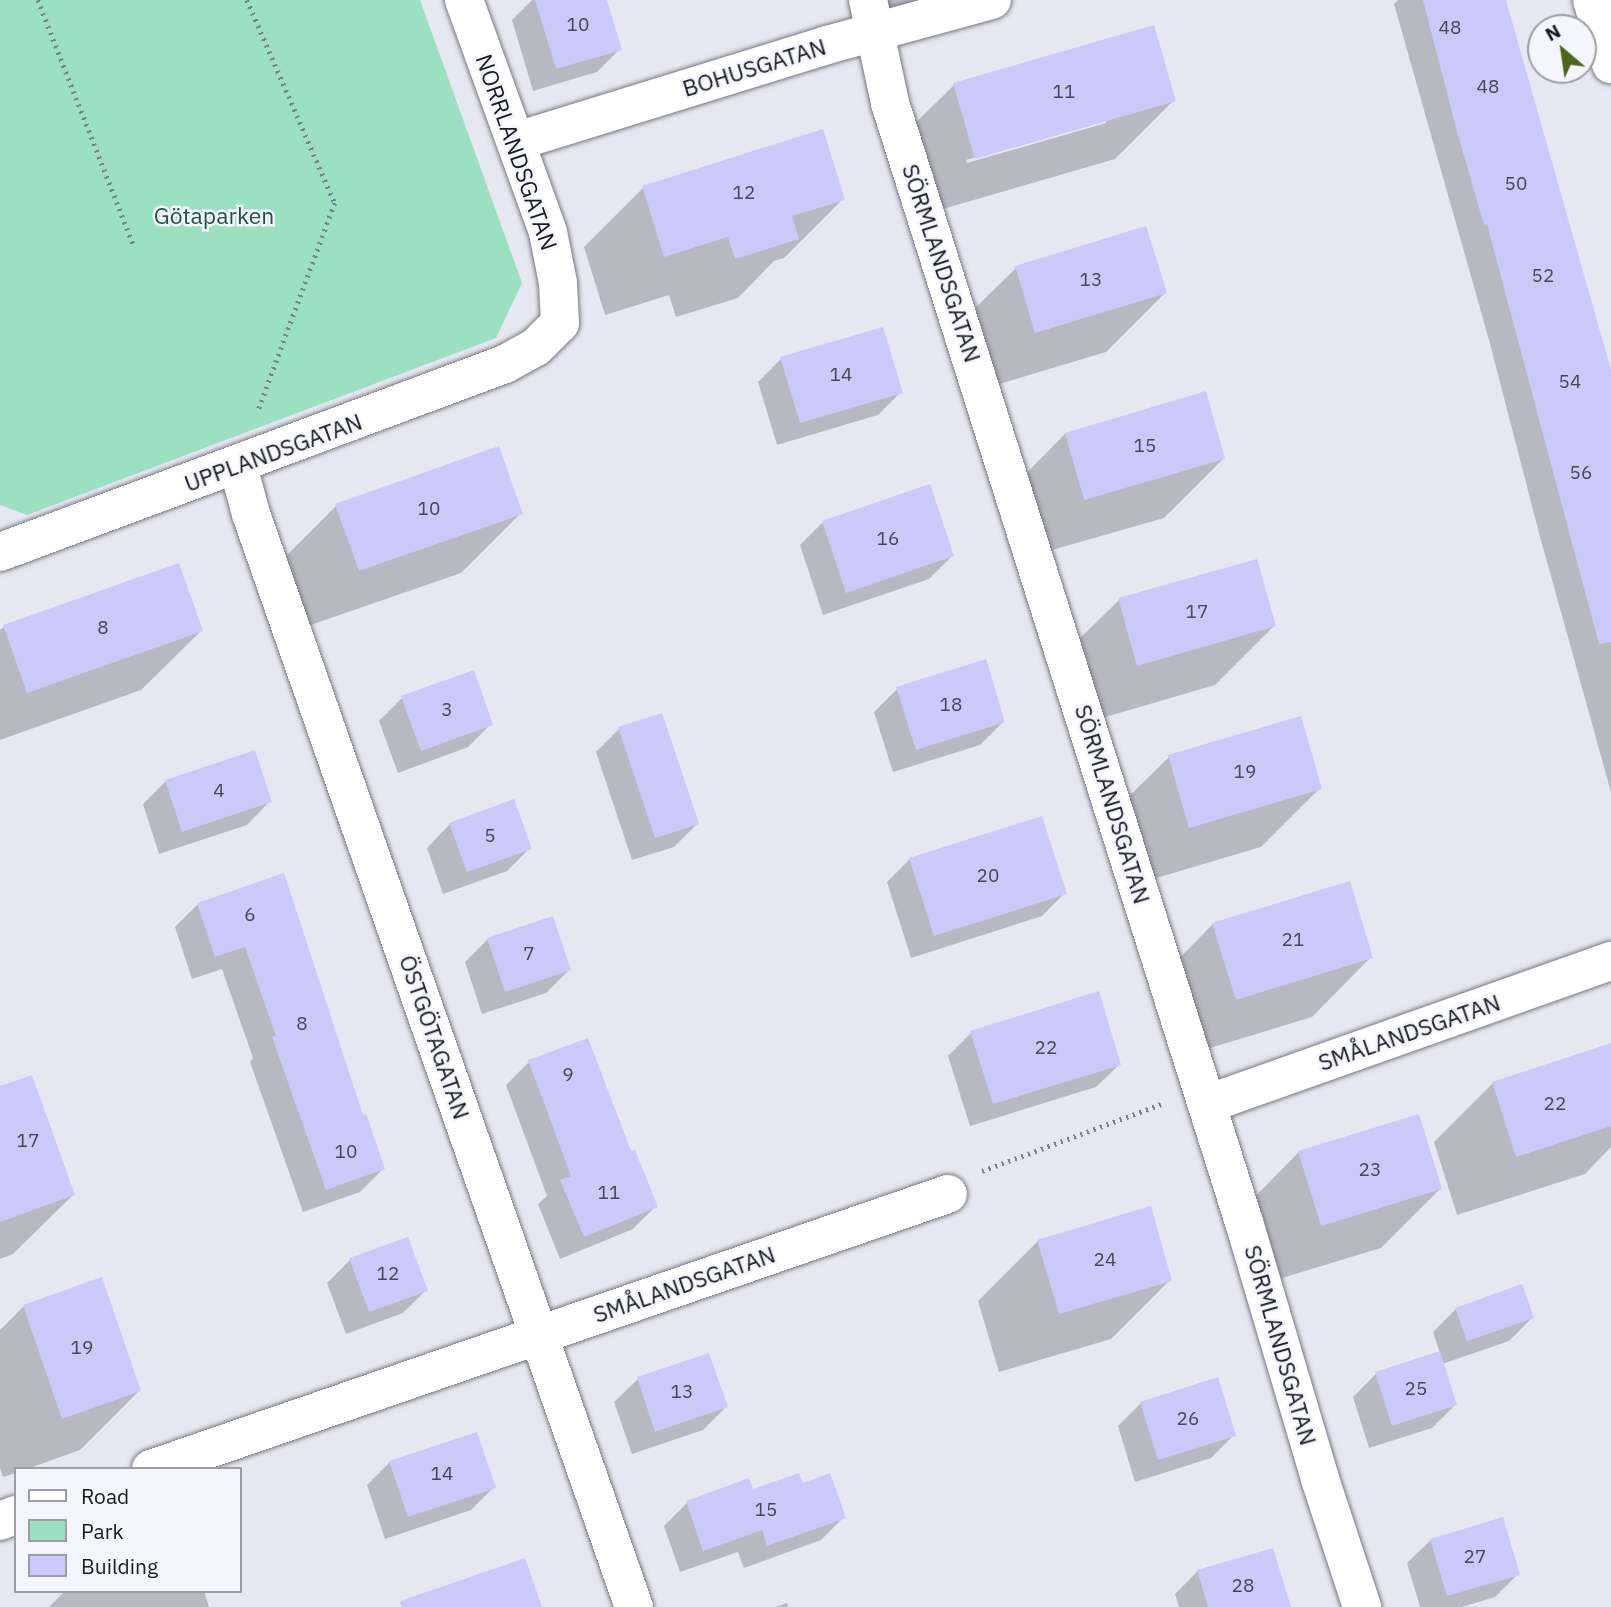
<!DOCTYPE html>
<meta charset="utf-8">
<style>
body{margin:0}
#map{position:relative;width:1611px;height:1607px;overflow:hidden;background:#e6e7f0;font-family:"IBM Plex Sans",sans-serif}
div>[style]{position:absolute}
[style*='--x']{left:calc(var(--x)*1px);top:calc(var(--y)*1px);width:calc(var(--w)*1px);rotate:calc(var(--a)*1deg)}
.green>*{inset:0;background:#9be0c1}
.shadow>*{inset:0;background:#0003}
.building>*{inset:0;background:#cac9fa}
.path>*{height:4.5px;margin-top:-2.25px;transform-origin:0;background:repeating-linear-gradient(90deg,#7f8086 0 2px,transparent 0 7px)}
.roads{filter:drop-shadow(0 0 2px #787981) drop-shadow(0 0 2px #787981)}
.minor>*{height:38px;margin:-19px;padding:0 19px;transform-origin:19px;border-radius:19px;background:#fff}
span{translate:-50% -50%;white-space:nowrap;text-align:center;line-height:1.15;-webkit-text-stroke:5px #f4f5fd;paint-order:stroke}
.number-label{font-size:19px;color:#464655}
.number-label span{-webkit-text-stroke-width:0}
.street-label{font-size:23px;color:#1a1b1e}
.park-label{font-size:23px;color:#1e5540}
.legend{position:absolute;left:14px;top:1467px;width:228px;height:126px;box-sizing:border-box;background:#f4f5fd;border:2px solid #9d9ea4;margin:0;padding:9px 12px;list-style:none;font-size:21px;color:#1a1b1e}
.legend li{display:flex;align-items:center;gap:14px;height:35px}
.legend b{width:35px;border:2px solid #9d9ea4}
.north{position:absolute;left:1527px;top:14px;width:70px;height:70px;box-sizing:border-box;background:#f4f5fd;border:2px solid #9d9ea4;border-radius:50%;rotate:331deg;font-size:19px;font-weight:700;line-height:28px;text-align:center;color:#1a1b1e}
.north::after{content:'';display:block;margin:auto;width:24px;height:32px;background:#4b671a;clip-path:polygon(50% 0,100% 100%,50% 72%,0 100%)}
</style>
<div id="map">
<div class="green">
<div style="clip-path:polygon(0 0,420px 0,522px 283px,496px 338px,27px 515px,0 505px)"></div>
</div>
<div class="shadow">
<div style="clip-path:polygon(532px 0,605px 0,620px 49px,597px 72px,533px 91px,512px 20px)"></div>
<div style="clip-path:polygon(859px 0,943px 0,865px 26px)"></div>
<div style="clip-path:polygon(1398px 0,1505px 0,1611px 379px,1611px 792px,1539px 533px,1489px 340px,1394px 4px)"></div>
<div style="clip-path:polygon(evenodd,954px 85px,1174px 100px,1115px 159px,915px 217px,894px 144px,954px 85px,1106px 119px,1106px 123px,967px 163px,966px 160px,1106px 119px)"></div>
<div style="clip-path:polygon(643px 188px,843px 199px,784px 258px,774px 261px,738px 298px,676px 317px,669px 295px,605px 315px,584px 247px)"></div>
<div style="clip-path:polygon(1016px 268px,1165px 293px,1106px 352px,976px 391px,956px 327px)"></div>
<div style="clip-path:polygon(781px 359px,901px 392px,878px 415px,777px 445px,758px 382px)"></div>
<div style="clip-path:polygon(1065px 434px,1223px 459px,1164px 518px,1024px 558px,1006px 494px)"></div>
<div style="clip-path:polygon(336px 506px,521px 513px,461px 573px,299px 629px,277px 565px)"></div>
<div style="clip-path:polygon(823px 522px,952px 556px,929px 579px,823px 615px,800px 545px)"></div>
<div style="clip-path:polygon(178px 565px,201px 631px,141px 690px,0 740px,0 630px,4px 627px)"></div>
<div style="clip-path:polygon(1119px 600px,1274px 626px,1215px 685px,1078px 725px,1059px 659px)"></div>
<div style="clip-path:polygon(897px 689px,1003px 722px,980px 745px,893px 772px,874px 712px)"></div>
<div style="clip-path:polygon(402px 698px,491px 724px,468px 747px,398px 773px,379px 721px)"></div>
<div style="clip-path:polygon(1300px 718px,1320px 788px,1261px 847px,1129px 886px,1109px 816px,1169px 757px)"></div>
<div style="clip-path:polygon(619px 729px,697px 824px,674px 847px,632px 860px,596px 752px)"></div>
<div style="clip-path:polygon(166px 781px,270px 801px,247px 825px,159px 854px,143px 804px)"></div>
<div style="clip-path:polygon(450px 824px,530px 848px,507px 871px,443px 894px,427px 848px)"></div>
<div style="clip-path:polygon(910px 859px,1065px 893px,1042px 916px,911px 958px,887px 882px)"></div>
<div style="clip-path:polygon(283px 875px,362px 1117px,383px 1169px,360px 1192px,303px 1212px,250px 1062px,253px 1058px,222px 969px,192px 979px,175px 927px,198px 904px)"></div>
<div style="clip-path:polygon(1213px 924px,1371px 957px,1312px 1017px,1177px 1058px,1154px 984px)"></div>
<div style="clip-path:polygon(488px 939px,569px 970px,546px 993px,482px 1014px,465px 962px)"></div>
<div style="clip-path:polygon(971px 1033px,1120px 1064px,1096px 1087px,970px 1126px,948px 1056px)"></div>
<div style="clip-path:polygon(1611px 1045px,1611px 1147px,1585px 1174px,1457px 1215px,1434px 1142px,1493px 1083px)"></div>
<div style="clip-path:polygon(529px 1062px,630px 1154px,656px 1206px,633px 1229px,560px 1259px,538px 1204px,547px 1196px,506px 1085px)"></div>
<div style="clip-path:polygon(0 1088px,73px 1195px,13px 1254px,0 1259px)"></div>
<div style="clip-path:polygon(1299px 1152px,1440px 1189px,1381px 1248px,1262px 1284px,1240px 1212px)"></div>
<div style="clip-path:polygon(1038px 1241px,1170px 1280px,1111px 1339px,999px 1372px,978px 1301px)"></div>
<div style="clip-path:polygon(350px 1260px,426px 1290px,403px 1313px,346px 1334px,327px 1283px)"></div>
<div style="clip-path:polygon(24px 1306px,139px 1391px,80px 1450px,27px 1469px,16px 1469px,16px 1473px,3px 1477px,0 1468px,0 1330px)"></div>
<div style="clip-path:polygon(1456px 1309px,1532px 1318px,1509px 1341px,1442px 1364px,1455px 1405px,1432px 1428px,1369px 1448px,1353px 1397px,1376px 1374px,1440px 1353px,1433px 1332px)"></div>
<div style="clip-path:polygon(708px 1355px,726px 1407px,703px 1430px,632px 1454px,614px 1402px,638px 1379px)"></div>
<div style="clip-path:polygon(1141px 1403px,1234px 1435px,1211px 1458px,1135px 1482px,1118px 1426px)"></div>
<div style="clip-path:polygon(390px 1462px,494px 1487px,471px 1510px,385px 1539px,367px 1485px)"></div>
<div style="clip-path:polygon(802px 1485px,844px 1517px,821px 1540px,744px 1568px,738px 1552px,680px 1572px,664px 1526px,687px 1503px)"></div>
<div style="clip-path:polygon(1431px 1540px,1518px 1574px,1495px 1597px,1462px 1607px,1420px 1607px,1407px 1563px)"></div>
<div style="clip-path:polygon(1198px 1571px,1282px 1607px,1179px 1607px,1175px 1594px)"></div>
<div style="clip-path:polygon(65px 1591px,204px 1591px,209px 1607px,49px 1607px)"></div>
<div style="clip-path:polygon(787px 1603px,788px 1607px,775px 1607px)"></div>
</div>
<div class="building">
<div style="clip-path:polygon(535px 0,607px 0,622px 50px,556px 69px)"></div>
<div style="clip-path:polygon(1423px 0,1506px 0,1611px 370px,1611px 642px,1599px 644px,1487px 224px,1484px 225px,1456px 128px)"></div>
<div style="clip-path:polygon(1154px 25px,1176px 101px,975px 159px,953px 83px)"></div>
<div style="clip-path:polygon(823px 129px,845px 200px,792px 216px,799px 239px,735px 259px,728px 237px,664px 257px,642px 186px)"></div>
<div style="clip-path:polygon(1146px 226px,1167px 293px,1035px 333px,1015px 266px)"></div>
<div style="clip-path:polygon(883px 327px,903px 393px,800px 423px,780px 357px)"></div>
<div style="clip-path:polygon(1206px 391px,1225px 459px,1084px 500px,1065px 433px)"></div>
<div style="clip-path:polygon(499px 446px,523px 514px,359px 571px,335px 504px)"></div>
<div style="clip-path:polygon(930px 484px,954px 556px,846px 593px,822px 521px)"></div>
<div style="clip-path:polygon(1257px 559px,1276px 626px,1137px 666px,1118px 598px)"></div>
<div style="clip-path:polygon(179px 563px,203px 631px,27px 693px,3px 625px)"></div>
<div style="clip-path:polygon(986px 659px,1005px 722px,916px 750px,896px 687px)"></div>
<div style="clip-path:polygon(474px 670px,493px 725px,421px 751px,401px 696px)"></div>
<div style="clip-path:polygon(662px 713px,699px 824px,655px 838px,618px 727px)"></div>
<div style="clip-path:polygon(1301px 716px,1322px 789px,1189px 828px,1168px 755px)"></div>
<div style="clip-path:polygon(255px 750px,272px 802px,182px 832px,165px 780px)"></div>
<div style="clip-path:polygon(514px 799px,532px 849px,467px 872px,449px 823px)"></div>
<div style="clip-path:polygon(1042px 816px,1067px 894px,934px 936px,909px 858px)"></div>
<div style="clip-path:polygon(284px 873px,363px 1115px,366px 1114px,385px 1169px,326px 1190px,272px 1037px,276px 1036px,245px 947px,215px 957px,197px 903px)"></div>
<div style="clip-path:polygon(1350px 881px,1373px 958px,1236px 1000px,1212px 923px)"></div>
<div style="clip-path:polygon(553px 916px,571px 970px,505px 992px,487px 938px)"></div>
<div style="clip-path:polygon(1099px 991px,1121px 1065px,993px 1104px,970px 1031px)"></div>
<div style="clip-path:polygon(588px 1038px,631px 1151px,635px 1150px,658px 1207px,584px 1237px,560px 1180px,571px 1176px,528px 1060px)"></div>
<div style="clip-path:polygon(1611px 1043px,1611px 1126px,1516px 1157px,1492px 1082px)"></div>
<div style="clip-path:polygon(32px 1075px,75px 1195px,0 1222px,0 1086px)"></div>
<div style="clip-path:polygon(1419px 1114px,1442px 1189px,1321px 1226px,1298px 1151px)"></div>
<div style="clip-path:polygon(1151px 1206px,1172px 1281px,1059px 1314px,1037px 1240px)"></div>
<div style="clip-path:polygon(408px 1237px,428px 1291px,369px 1312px,349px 1258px)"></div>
<div style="clip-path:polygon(102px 1277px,141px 1391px,62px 1419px,23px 1305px)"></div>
<div style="clip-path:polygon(1522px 1284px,1534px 1318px,1467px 1341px,1455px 1308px)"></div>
<div style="clip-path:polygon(1440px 1351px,1457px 1405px,1392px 1426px,1375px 1372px)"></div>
<div style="clip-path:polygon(709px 1353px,728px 1407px,655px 1432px,637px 1377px)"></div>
<div style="clip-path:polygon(1218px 1377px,1236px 1436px,1158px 1460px,1140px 1402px)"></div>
<div style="clip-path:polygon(477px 1432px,496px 1488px,408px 1517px,389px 1461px)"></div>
<div style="clip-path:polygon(799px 1473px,803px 1483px,830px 1473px,846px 1518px,767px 1546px,762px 1530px,703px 1551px,686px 1501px,749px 1478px,753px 1489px)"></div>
<div style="clip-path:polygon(1503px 1517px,1520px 1575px,1447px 1596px,1430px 1539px)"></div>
<div style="clip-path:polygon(1273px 1548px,1291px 1607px,1208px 1607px,1197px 1570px)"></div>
<div style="clip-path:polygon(525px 1558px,542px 1607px,401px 1607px,400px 1601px)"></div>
</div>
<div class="path">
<div style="--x:38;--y:0;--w:262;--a:68.7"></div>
<div style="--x:247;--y:0;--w:221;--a:66.6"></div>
<div style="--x:335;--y:203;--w:220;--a:110.3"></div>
<div style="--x:982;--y:1171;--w:191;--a:-20.5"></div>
</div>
<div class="roads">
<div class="minor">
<div style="--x:868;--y:0;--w:105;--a:77.9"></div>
<div style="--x:890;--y:103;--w:1174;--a:72.45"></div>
<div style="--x:1244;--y:1222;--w:268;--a:73.5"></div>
<div style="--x:1320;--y:1479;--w:135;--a:71.8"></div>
<div style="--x:1592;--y:0;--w:67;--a:73.5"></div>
<div style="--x:517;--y:141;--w:325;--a:-17.2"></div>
<div style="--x:827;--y:45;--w:171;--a:-15.3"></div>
<div style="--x:238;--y:466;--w:50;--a:74.8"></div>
<div style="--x:251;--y:514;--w:1158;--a:70.69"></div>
<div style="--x:0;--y:552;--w:539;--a:-20.42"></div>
<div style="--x:505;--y:364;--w:35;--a:-29"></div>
<div style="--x:536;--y:347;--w:34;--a:-45"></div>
<div style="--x:560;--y:323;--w:40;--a:-92.9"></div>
<div style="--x:558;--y:283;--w:52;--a:-101.1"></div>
<div style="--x:548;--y:232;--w:247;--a:-109.9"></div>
<div style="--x:1207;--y:1104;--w:429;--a:-19.5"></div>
<div style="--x:151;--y:1469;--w:843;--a:-19.04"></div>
<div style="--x:0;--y:1521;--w:17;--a:-21"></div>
</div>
</div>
<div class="number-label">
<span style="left:578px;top:25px">10</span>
<span style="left:1450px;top:28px">48</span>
<span style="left:1488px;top:87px">48</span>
<span style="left:1064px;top:92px">11</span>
<span style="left:1516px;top:184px">50</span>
<span style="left:744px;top:193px">12</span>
<span style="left:1543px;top:276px">52</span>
<span style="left:1091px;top:280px">13</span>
<span style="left:841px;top:375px">14</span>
<span style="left:1570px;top:382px">54</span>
<span style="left:1145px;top:446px">15</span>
<span style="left:1581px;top:473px">56</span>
<span style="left:429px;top:509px">10</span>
<span style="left:888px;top:539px">16</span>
<span style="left:1197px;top:612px">17</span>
<span style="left:103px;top:628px">8</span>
<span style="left:951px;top:705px">18</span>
<span style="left:447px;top:710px">3</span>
<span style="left:1245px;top:772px">19</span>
<span style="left:219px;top:791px">4</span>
<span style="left:490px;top:836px">5</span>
<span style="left:988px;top:876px">20</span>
<span style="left:250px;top:915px">6</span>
<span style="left:1293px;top:940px">21</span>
<span style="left:529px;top:954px">7</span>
<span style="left:302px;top:1024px">8</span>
<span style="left:1046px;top:1048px">22</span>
<span style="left:568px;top:1075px">9</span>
<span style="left:1555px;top:1104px">22</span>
<span style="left:28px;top:1141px">17</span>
<span style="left:346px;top:1152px">10</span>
<span style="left:1370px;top:1170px">23</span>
<span style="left:609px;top:1193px">11</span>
<span style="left:1105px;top:1260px">24</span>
<span style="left:388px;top:1274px">12</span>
<span style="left:82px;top:1348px">19</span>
<span style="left:1416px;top:1389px">25</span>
<span style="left:682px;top:1392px">13</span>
<span style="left:1188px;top:1419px">26</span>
<span style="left:442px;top:1474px">14</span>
<span style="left:766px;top:1510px">15</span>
<span style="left:1475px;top:1557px">27</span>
<span style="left:1243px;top:1586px">28</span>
</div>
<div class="street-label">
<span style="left:754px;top:67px;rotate:-17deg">BOHUSGATAN</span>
<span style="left:517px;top:152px;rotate:71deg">NORRLANDSGATAN</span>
<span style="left:942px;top:263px;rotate:72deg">SÖRMLANDSGATAN</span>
<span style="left:273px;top:452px;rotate:-20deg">UPPLANDSGATAN</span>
<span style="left:1113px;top:804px;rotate:73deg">SÖRMLANDSGATAN</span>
<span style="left:1409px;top:1032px;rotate:-19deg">SMÅLANDSGATAN</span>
<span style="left:435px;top:1037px;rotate:71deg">ÖSTGÖTAGATAN</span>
<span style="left:684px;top:1284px;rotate:-19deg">SMÅLANDSGATAN</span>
<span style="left:1281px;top:1345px;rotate:74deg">SÖRMLANDSGATAN</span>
</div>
<div class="park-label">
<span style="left:214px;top:215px">Götaparken</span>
</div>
<ul class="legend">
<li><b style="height:9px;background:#fff"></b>Road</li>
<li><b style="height:19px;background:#9be0c1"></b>Park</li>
<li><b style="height:19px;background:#cac9fa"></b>Building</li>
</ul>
<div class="north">N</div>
</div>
